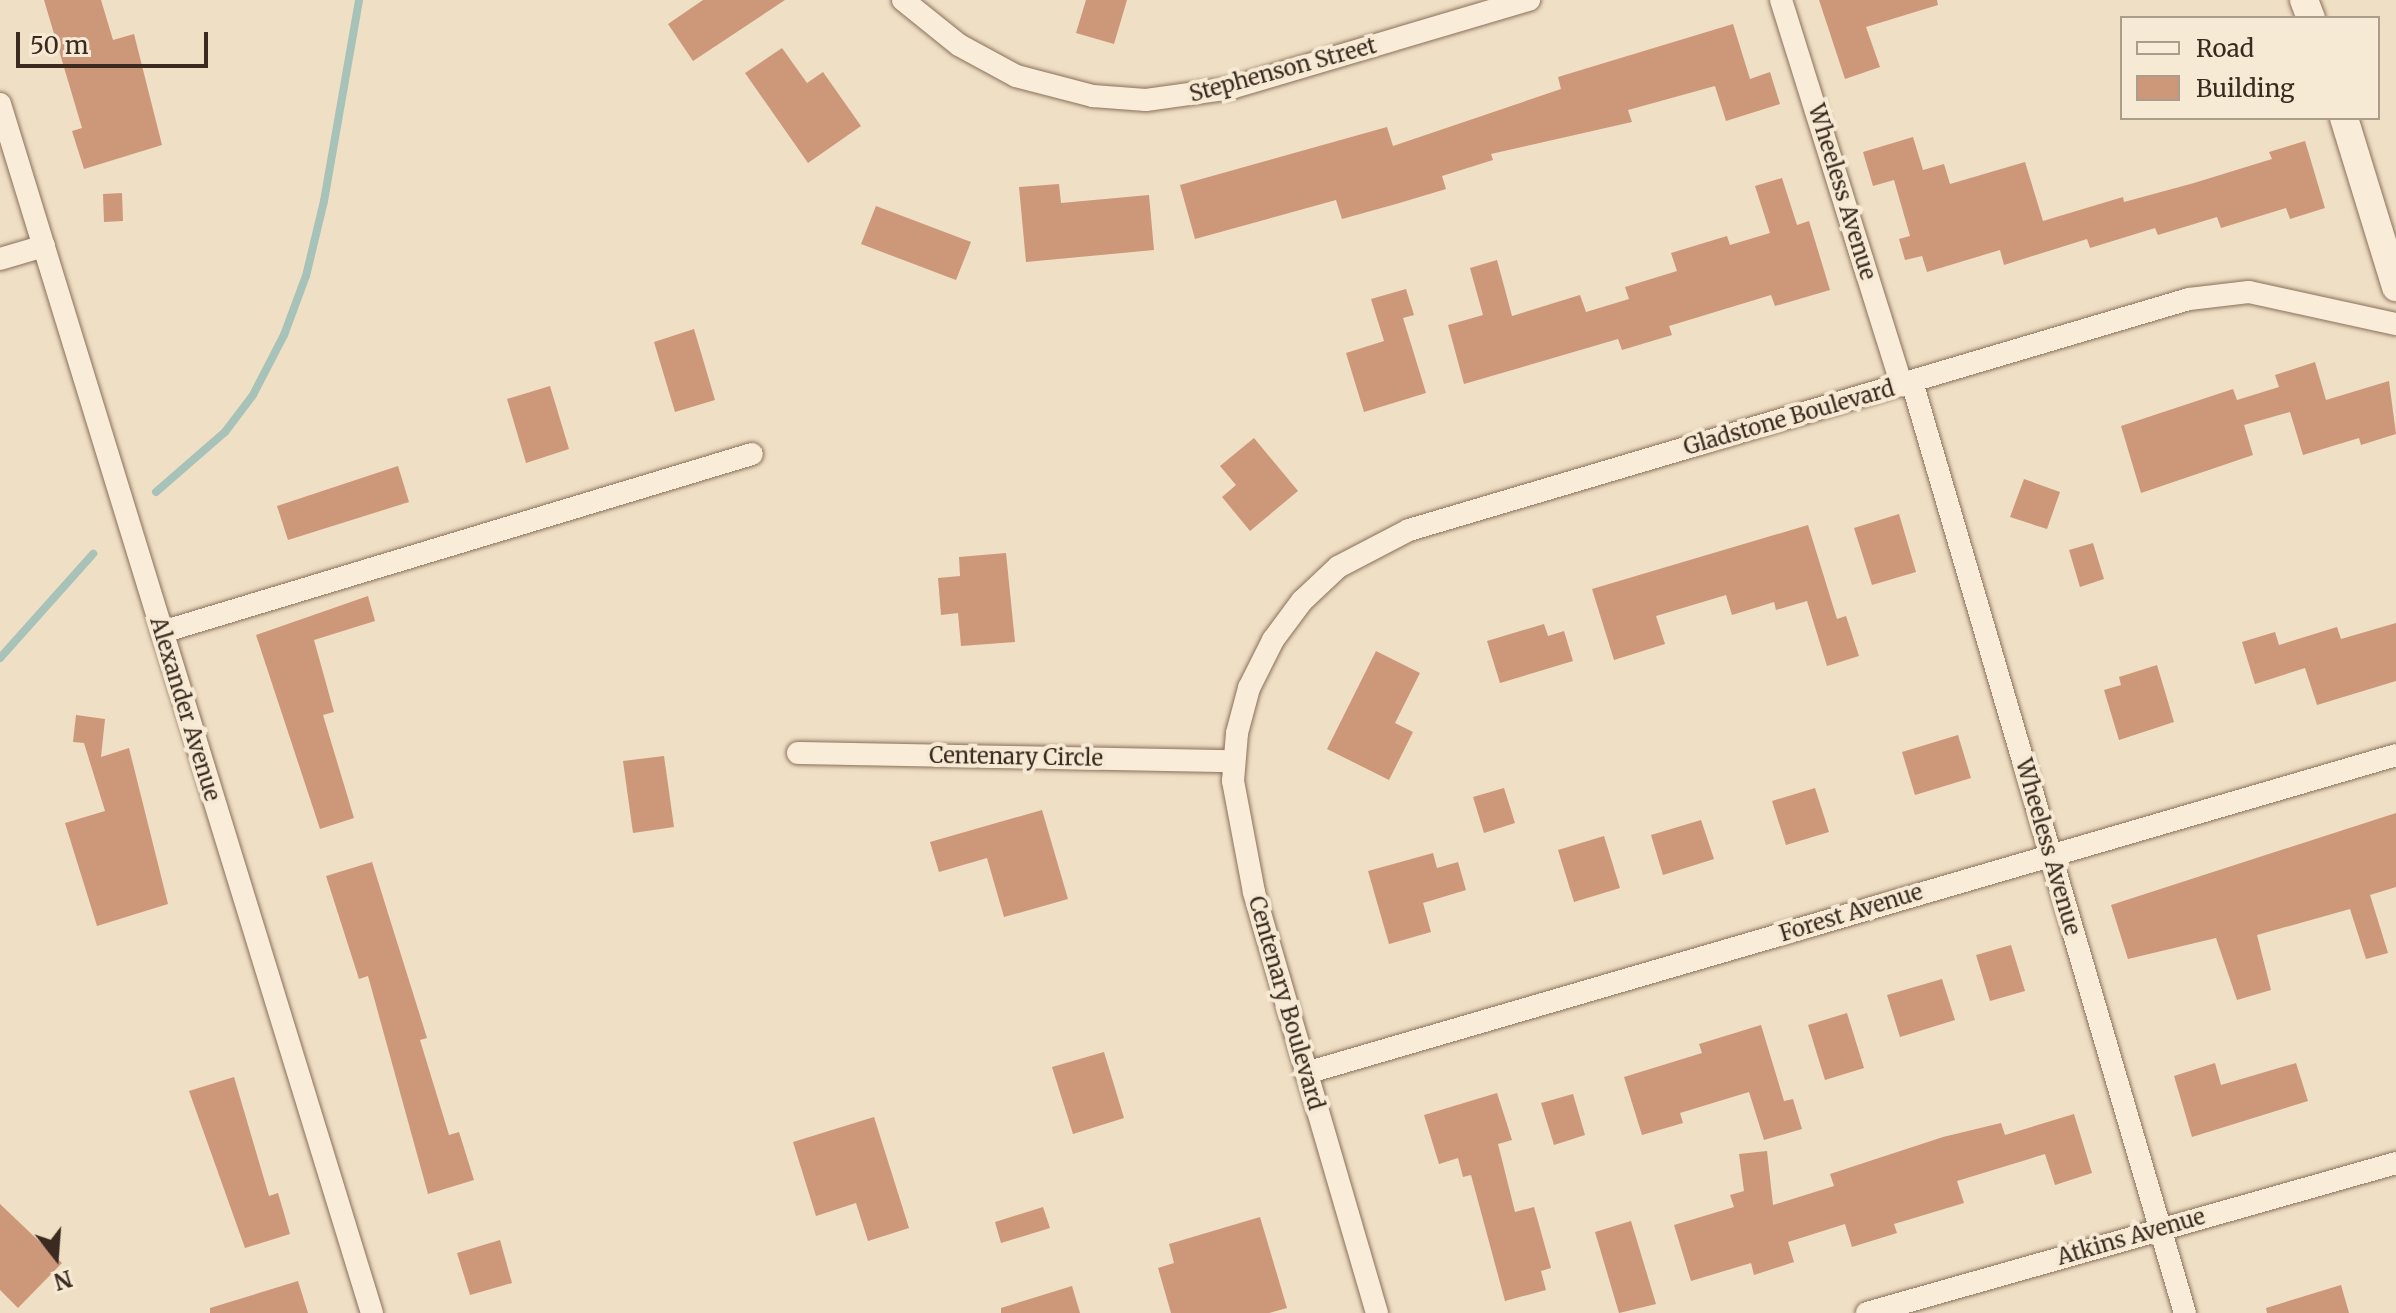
<!DOCTYPE html>
<style>
body{margin:0}
#map{position:relative;width:2396px;height:1313px;overflow:hidden;background:#efdfc5;font-family:Merriweather,serif}
div>[style]{position:absolute}
[style*='--x']{left:calc(var(--x)*1px);top:calc(var(--y)*1px);width:calc(var(--w)*1px);rotate:calc(var(--a)*1deg)}
.stream>*{height:8px;margin:-4px;padding:0 4px;transform-origin:4px;border-radius:4px;background:#a7c2b8}
.building>*{inset:0;background:#cd977a}
.roads{filter:drop-shadow(0 0 2px #8a705b) drop-shadow(0 0 2px #8a705b)}
.minor>*{height:22px;margin:-11px;padding:0 11px;transform-origin:11px;border-radius:11px;background:#f9edd9}
.tertiary>*{height:28px;margin:-14px;padding:0 14px;transform-origin:14px;border-radius:14px;background:#f9edd9}
span{translate:-50% -50%;white-space:nowrap;text-align:center;line-height:1.15;-webkit-text-stroke:8px #f6ead5;paint-order:stroke}
.street-label{font-size:22px;color:#3a2a1f}
.legend{position:absolute;left:2120px;top:16px;width:260px;height:104px;box-sizing:border-box;background:#f6ead5;border:2px solid #ab9d8c;margin:0;padding:10px 14px;list-style:none;font-size:24px;color:#3a2a1f}
.legend li{display:flex;align-items:center;gap:16px;height:40px}
.legend b{width:40px;border:2px solid #ab9d8c}
.north{position:absolute;left:16px;top:1217px;width:80px;height:80px;-webkit-text-stroke:6px #f6ead5;paint-order:stroke;rotate:163deg;font-size:22px;font-weight:700;line-height:32px;text-align:center;color:#3a2a1f}
.north::after{content:'';display:block;margin:auto;width:28px;height:36px;background:#3a2a1f;clip-path:polygon(50% 0,100% 100%,50% 72%,0 100%)}
.scale{position:absolute;left:16px;top:32px;width:192px;height:36px;box-sizing:border-box;border:4px solid #3a2a1f;border-top:0;padding-left:10px;font-size:24px;line-height:28px;white-space:nowrap;color:#3a2a1f;-webkit-text-stroke:6px #f6ead5;paint-order:stroke}
</style>
<div id="map">
<div class="stream">
<div style="--x:156;--y:492;--w:91;--a:-41"></div>
<div style="--x:225;--y:432;--w:46;--a:-52.9"></div>
<div style="--x:253;--y:395;--w:68;--a:-62.7"></div>
<div style="--x:284;--y:335;--w:63;--a:-69.6"></div>
<div style="--x:306;--y:276;--w:77;--a:-76.5"></div>
<div style="--x:324;--y:201;--w:204;--a:-80.1"></div>
<div style="--x:0;--y:658;--w:140;--a:-48.2"></div>
</div>
<div class="building">
<div style="clip-path:polygon(44px 0,101px 0,113px 40px,134px 34px,162px 145px,84px 169px,72px 131px,82px 128px)"></div>
<div style="clip-path:polygon(703px 0,785px 0,693px 61px,668px 24px)"></div>
<div style="clip-path:polygon(1086px 0,1127px 0,1114px 44px,1076px 33px)"></div>
<div style="clip-path:polygon(1819px 0,1937px 0,1938px 5px,1866px 27px,1880px 67px,1845px 79px)"></div>
<div style="clip-path:polygon(1733px 24px,1750px 79px,1770px 72px,1780px 104px,1726px 121px,1715px 86px,1628px 110px,1632px 122px,1491px 154px,1493px 160px,1442px 176px,1446px 189px,1396px 204px,1342px 219px,1336px 200px,1195px 239px,1180px 185px,1387px 127px,1393px 146px,1561px 89px,1558px 77px)"></div>
<div style="clip-path:polygon(782px 48px,807px 83px,823px 72px,861px 126px,808px 163px,745px 73px)"></div>
<div style="clip-path:polygon(1913px 137px,1923px 170px,1944px 164px,1950px 184px,2025px 162px,2043px 221px,2123px 197px,2124px 202px,2194px 183px,2272px 159px,2269px 152px,2305px 141px,2325px 208px,2290px 219px,2286px 208px,2221px 228px,2217px 217px,2158px 235px,2155px 228px,2090px 248px,2087px 239px,2004px 265px,2000px 250px,1927px 272px,1922px 256px,1905px 260px,1899px 239px,1910px 236px,1894px 180px,1873px 186px,1863px 152px)"></div>
<div style="clip-path:polygon(1782px 178px,1797px 225px,1809px 221px,1830px 290px,1775px 306px,1771px 295px,1669px 326px,1672px 335px,1622px 350px,1618px 339px,1464px 384px,1448px 325px,1483px 315px,1470px 268px,1497px 260px,1512px 316px,1580px 295px,1586px 312px,1629px 299px,1625px 287px,1677px 271px,1671px 253px,1727px 236px,1730px 245px,1770px 233px,1755px 186px)"></div>
<div style="clip-path:polygon(1059px 184px,1061px 203px,1149px 195px,1154px 250px,1026px 262px,1019px 187px)"></div>
<div style="clip-path:polygon(122px 193px,123px 221px,104px 222px,103px 194px)"></div>
<div style="clip-path:polygon(876px 206px,971px 242px,956px 280px,861px 244px)"></div>
<div style="clip-path:polygon(1406px 289px,1414px 315px,1403px 318px,1426px 393px,1364px 412px,1346px 353px,1384px 341px,1371px 299px)"></div>
<div style="clip-path:polygon(694px 329px,715px 400px,675px 412px,654px 342px)"></div>
<div style="clip-path:polygon(2315px 362px,2326px 400px,2389px 381px,2396px 434px,2361px 445px,2359px 438px,2303px 455px,2290px 412px,2244px 425px,2253px 455px,2141px 493px,2121px 426px,2233px 389px,2237px 400px,2279px 387px,2275px 375px)"></div>
<div style="clip-path:polygon(550px 386px,569px 449px,526px 463px,507px 399px)"></div>
<div style="clip-path:polygon(1254px 438px,1298px 491px,1250px 531px,1222px 497px,1236px 485px,1220px 466px)"></div>
<div style="clip-path:polygon(398px 466px,409px 502px,288px 540px,277px 506px)"></div>
<div style="clip-path:polygon(2024px 479px,2060px 492px,2047px 529px,2010px 517px)"></div>
<div style="clip-path:polygon(1899px 514px,1916px 572px,1872px 585px,1854px 528px)"></div>
<div style="clip-path:polygon(1808px 525px,1837px 619px,1846px 616px,1859px 656px,1827px 666px,1807px 601px,1776px 610px,1774px 602px,1732px 615px,1726px 595px,1656px 616px,1665px 644px,1614px 660px,1592px 589px)"></div>
<div style="clip-path:polygon(2093px 543px,2104px 579px,2080px 587px,2069px 550px)"></div>
<div style="clip-path:polygon(1006px 553px,1015px 642px,961px 646px,958px 613px,941px 615px,938px 578px,960px 576px,959px 557px)"></div>
<div style="clip-path:polygon(368px 596px,375px 621px,314px 640px,334px 712px,323px 715px,354px 818px,320px 829px,256px 635px)"></div>
<div style="clip-path:polygon(2396px 623px,2396px 681px,2317px 705px,2305px 668px,2255px 684px,2242px 642px,2275px 632px,2279px 645px,2337px 627px,2341px 639px)"></div>
<div style="clip-path:polygon(1544px 624px,1548px 636px,1564px 631px,1573px 661px,1500px 683px,1487px 641px)"></div>
<div style="clip-path:polygon(1376px 651px,1420px 673px,1395px 723px,1413px 732px,1389px 780px,1327px 749px)"></div>
<div style="clip-path:polygon(2157px 665px,2174px 722px,2119px 740px,2104px 690px,2121px 685px,2119px 677px)"></div>
<div style="clip-path:polygon(76px 715px,105px 719px,101px 757px,129px 748px,168px 904px,97px 926px,65px 823px,105px 811px,84px 743px,73px 742px)"></div>
<div style="clip-path:polygon(1958px 735px,1971px 778px,1915px 795px,1902px 752px)"></div>
<div style="clip-path:polygon(664px 756px,674px 827px,633px 833px,623px 761px)"></div>
<div style="clip-path:polygon(1504px 788px,1515px 823px,1484px 833px,1473px 797px)"></div>
<div style="clip-path:polygon(1815px 788px,1829px 832px,1786px 845px,1772px 801px)"></div>
<div style="clip-path:polygon(1042px 810px,1068px 899px,1004px 917px,987px 858px,939px 872px,930px 842px)"></div>
<div style="clip-path:polygon(2396px 813px,2396px 887px,2370px 895px,2388px 953px,2366px 959px,2350px 909px,2257px 935px,2271px 990px,2237px 1000px,2216px 938px,2128px 959px,2111px 905px)"></div>
<div style="clip-path:polygon(1701px 820px,1714px 859px,1663px 875px,1651px 835px)"></div>
<div style="clip-path:polygon(1604px 836px,1620px 888px,1574px 902px,1558px 850px)"></div>
<div style="clip-path:polygon(1433px 853px,1437px 868px,1458px 862px,1466px 890px,1423px 903px,1431px 932px,1389px 944px,1368px 871px)"></div>
<div style="clip-path:polygon(372px 862px,427px 1038px,420px 1040px,449px 1135px,459px 1132px,474px 1180px,428px 1194px,368px 976px,359px 979px,326px 876px)"></div>
<div style="clip-path:polygon(2011px 945px,2025px 991px,1990px 1001px,1976px 955px)"></div>
<div style="clip-path:polygon(1942px 979px,1955px 1020px,1900px 1037px,1887px 995px)"></div>
<div style="clip-path:polygon(1847px 1013px,1864px 1068px,1825px 1080px,1808px 1025px)"></div>
<div style="clip-path:polygon(1761px 1025px,1784px 1101px,1793px 1099px,1802px 1129px,1764px 1140px,1749px 1092px,1680px 1113px,1683px 1123px,1642px 1135px,1624px 1077px,1702px 1053px,1699px 1044px)"></div>
<div style="clip-path:polygon(1104px 1052px,1124px 1118px,1073px 1134px,1052px 1067px)"></div>
<div style="clip-path:polygon(2215px 1063px,2221px 1085px,2296px 1063px,2308px 1101px,2192px 1137px,2174px 1076px)"></div>
<div style="clip-path:polygon(234px 1077px,269px 1196px,278px 1193px,290px 1234px,245px 1248px,189px 1091px)"></div>
<div style="clip-path:polygon(1497px 1093px,1512px 1140px,1498px 1144px,1515px 1212px,1534px 1207px,1551px 1268px,1541px 1271px,1546px 1290px,1505px 1301px,1471px 1175px,1463px 1177px,1458px 1158px,1439px 1164px,1424px 1115px)"></div>
<div style="clip-path:polygon(1573px 1094px,1585px 1135px,1554px 1145px,1541px 1103px)"></div>
<div style="clip-path:polygon(2074px 1114px,2092px 1173px,2055px 1185px,2045px 1154px,1957px 1181px,1964px 1203px,1894px 1224px,1897px 1233px,1852px 1247px,1845px 1224px,1788px 1242px,1794px 1262px,1754px 1275px,1751px 1263px,1691px 1281px,1674px 1225px,1734px 1207px,1730px 1195px,1744px 1191px,1739px 1154px,1767px 1151px,1773px 1205px,1834px 1186px,1830px 1174px,1943px 1137px,2001px 1123px,2005px 1135px)"></div>
<div style="clip-path:polygon(874px 1117px,909px 1228px,868px 1241px,856px 1203px,816px 1216px,793px 1142px)"></div>
<div style="clip-path:polygon(0 1204px,62px 1263px,18px 1308px,0 1290px)"></div>
<div style="clip-path:polygon(1043px 1207px,1050px 1228px,1001px 1243px,995px 1222px)"></div>
<div style="clip-path:polygon(1260px 1217px,1287px 1308px,1269px 1313px,1171px 1313px,1158px 1268px,1174px 1263px,1169px 1244px)"></div>
<div style="clip-path:polygon(1631px 1221px,1656px 1304px,1619px 1313px,1595px 1232px)"></div>
<div style="clip-path:polygon(500px 1240px,512px 1283px,470px 1295px,457px 1253px)"></div>
<div style="clip-path:polygon(298px 1281px,308px 1313px,210px 1313px,210px 1308px)"></div>
<div style="clip-path:polygon(2341px 1285px,2349px 1313px,2267px 1313px,2266px 1308px)"></div>
<div style="clip-path:polygon(1072px 1286px,1080px 1313px,1001px 1313px,1001px 1308px)"></div>
</div>
<div class="roads">
<div class="minor">
<div style="--x:903;--y:0;--w:72;--a:38.8"></div>
<div style="--x:959;--y:45;--w:65;--a:28.5"></div>
<div style="--x:1016;--y:76;--w:80;--a:14.6"></div>
<div style="--x:1093;--y:96;--w:53;--a:4.3"></div>
<div style="--x:1146;--y:100;--w:86;--a:-8"></div>
<div style="--x:1231;--y:88;--w:311;--a:-16.5"></div>
<div style="--x:1781;--y:0;--w:404;--a:72.6"></div>
<div style="--x:0;--y:104;--w:1265;--a:72.9"></div>
<div style="--x:0;--y:259;--w:46;--a:-16.5"></div>
<div style="--x:1912;--y:382;--w:970;--a:73.66"></div>
<div style="--x:162;--y:632;--w:616;--a:-16.79"></div>
<div style="--x:798;--y:753;--w:436;--a:1.1"></div>
<div style="--x:1306;--y:1073;--w:1135;--a:-16.26"></div>
<div style="--x:1377;--y:1313;--w:439;--a:-106.3"></div>
<div style="--x:1254;--y:892;--w:113;--a:-100.7"></div>
<div style="--x:1233;--y:781;--w:48;--a:-85.2"></div>
<div style="--x:1237;--y:733;--w:47;--a:-75.1"></div>
<div style="--x:1249;--y:688;--w:54;--a:-63.4"></div>
<div style="--x:1273;--y:640;--w:49;--a:-53.4"></div>
<div style="--x:1302;--y:601;--w:50;--a:-43.4"></div>
<div style="--x:1338;--y:567;--w:80;--a:-27.5"></div>
<div style="--x:1409;--y:530;--w:813;--a:-16.5"></div>
<div style="--x:2189;--y:299;--w:60;--a:-6.7"></div>
<div style="--x:2249;--y:292;--w:150;--a:12.3"></div>
<div style="--x:1867;--y:1313;--w:550;--a:-15.83"></div>
</div>
<div class="tertiary">
<div style="--x:2304;--y:0;--w:19;--a:69"></div>
<div style="--x:2344;--y:118;--w:177;--a:72.9"></div>
</div>
</div>
<div class="street-label">
<span style="left:1283px;top:70px;rotate:-15deg">Stephenson Street</span>
<span style="left:1842px;top:192px;rotate:73deg">Wheeless Avenue</span>
<span style="left:1789px;top:418px;rotate:-16deg">Gladstone Boulevard</span>
<span style="left:185px;top:709px;rotate:73deg">Alexander Avenue</span>
<span style="left:1016px;top:757px;rotate:1deg">Centenary Circle</span>
<span style="left:2048px;top:847px;rotate:74deg">Wheeless Avenue</span>
<span style="left:1851px;top:913px;rotate:-17deg">Forest Avenue</span>
<span style="left:1286px;top:1003px;rotate:74deg">Centenary Boulevard</span>
<span style="left:2131px;top:1237px;rotate:-16deg">Atkins Avenue</span>
</div>
<ul class="legend">
<li><b style="height:10px;background:#f9edd9"></b>Road</li>
<li><b style="height:22px;background:#cd977a"></b>Building</li>
</ul>
<div class="north">N</div>
<div class="scale">50 m</div>
</div>
